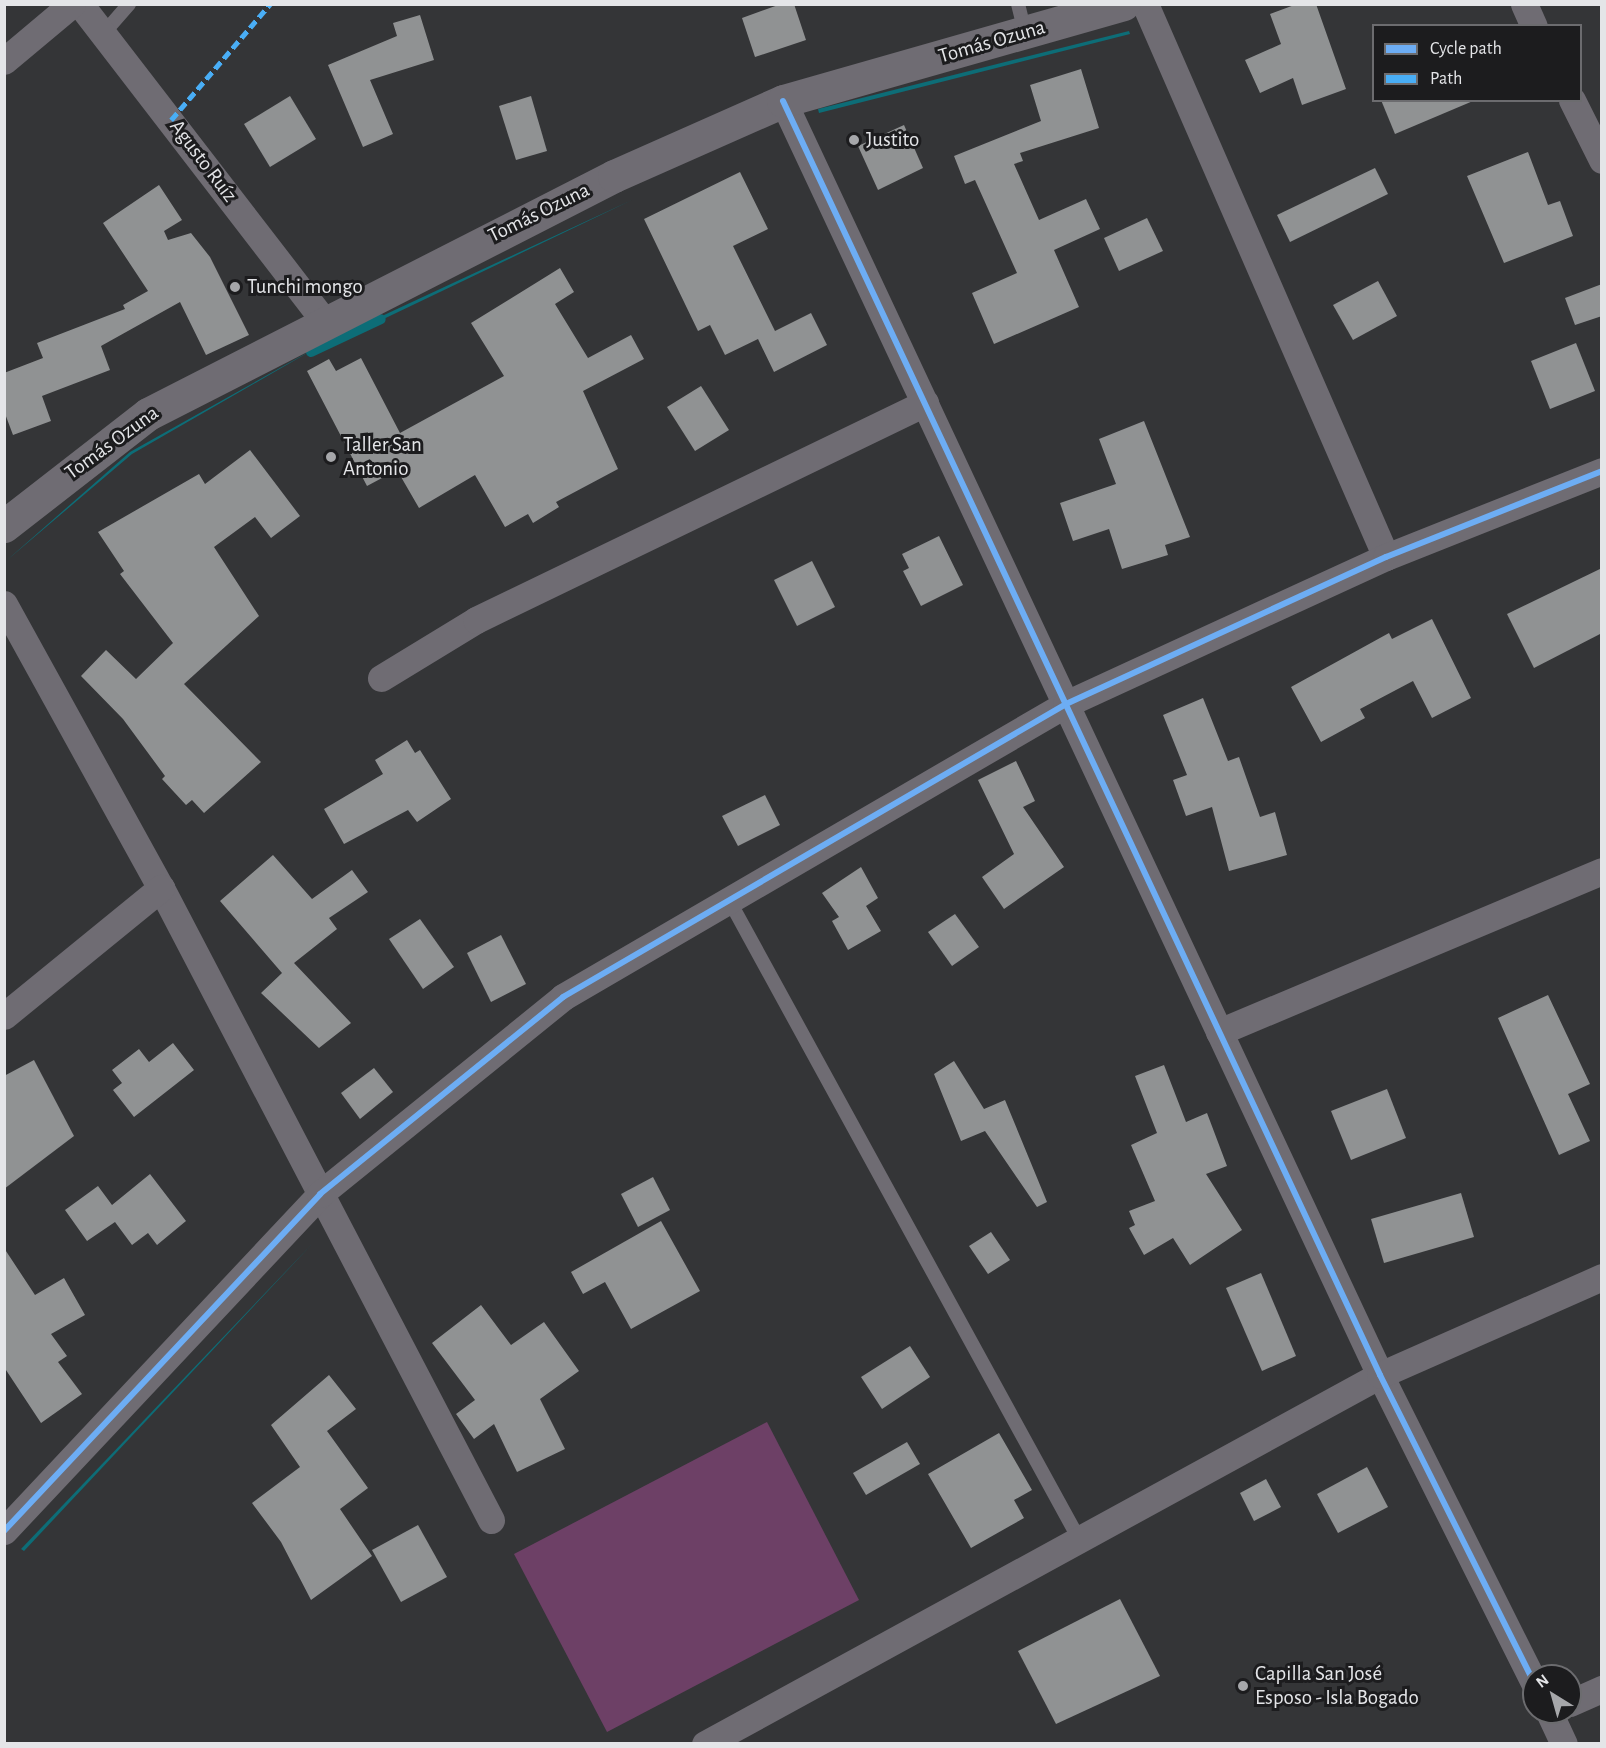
<!DOCTYPE html>
<meta charset="utf-8">
<style>
body{margin:0}
#map{position:relative;width:1606px;height:1748px;overflow:hidden;background:#343537;font-family:"Alegreya Sans",sans-serif}
div>[style]{position:absolute}
[style*='--x']{left:calc(var(--x)*1px);top:calc(var(--y)*1px);width:calc(var(--w)*1px);rotate:calc(var(--a)*1deg)}
.green>*{inset:0;background:#6d4066}
.water>*{inset:0;background:#0d6d77}
.stream>*{height:10px;margin:-5px;padding:0 5px;transform-origin:5px;border-radius:5px;background:#0d6d77}
.building>*{inset:0;background:#909293}
.service>*{height:14px;margin:-7px;padding:0 7px;transform-origin:7px;border-radius:7px;background:#6f6c73}
.minor>*{height:27px;margin:-13.5px;padding:0 13.5px;transform-origin:13.5px;border-radius:13.5px;background:#6f6c73}
.tertiary>*{height:33px;margin:-16.5px;padding:0 16.5px;transform-origin:16.5px;border-radius:16.5px;background:#6f6c73}
.quiet>*{height:4.5px;margin-top:-2.25px;transform-origin:0;background:repeating-linear-gradient(90deg,#49aef6 0 9px,transparent 0 13.5px)}
.cycleway>*{height:6px;margin:-3px;padding:0 3px;transform-origin:3px;border-radius:3px;background:#6dadf4}
.dots>*{width:16px;height:16px;translate:-50% -50%;box-sizing:border-box;border:3px solid #1c1c1e;border-radius:50%}
span{translate:-50% -50%;white-space:nowrap;text-align:center;line-height:1.15;-webkit-text-stroke:6px #1c1c1e;paint-order:stroke}
.street-label{font-size:21px;color:#e4e5e8}
.poi-label{font-size:21px;color:#e4e5e8}
.left{translate:0 -50%;text-align:left}
.frame{position:absolute;inset:0;border:6px solid #e4e5e8;pointer-events:none}
.legend{position:absolute;left:1372px;top:24px;width:210px;height:78px;box-sizing:border-box;background:#1c1c1e;border:2px solid #6c6c6f;margin:0;padding:8px 10px;list-style:none;font-size:18px;color:#e4e5e8}
.legend li{display:flex;align-items:center;gap:12px;height:30px}
.legend b{width:30px;border:2px solid #6c6c6f}
.north{position:absolute;left:1522px;top:1664px;width:60px;height:60px;box-sizing:border-box;background:#1c1c1e;border:2px solid #6c6c6f;border-radius:50%;rotate:323deg;font-size:16px;font-weight:700;line-height:24px;text-align:center;color:#e4e5e8}
.north::after{content:'';display:block;margin:auto;width:21px;height:27px;background:#a6a7aa;clip-path:polygon(50% 0,100% 100%,50% 72%,0 100%)}
</style>
<div id="map">
<div class="green">
<div style="clip-path:polygon(767px 1422px,859px 1600px,607px 1732px,514px 1554px)"></div>
</div>
<div class="water">
<div style="clip-path:polygon(1129px 31px,1130px 34px,819px 113px,818px 109px)"></div>
<div style="clip-path:polygon(632px 200px,371px 325px,369px 322px)"></div>
<div style="clip-path:polygon(321px 345px,132px 454px,6px 561px,130px 452px)"></div>
<div style="clip-path:polygon(312px 1244px,24px 1551px,21px 1549px)"></div>
</div>
<div class="stream">
<div style="--x:311;--y:352;--w:77;--a:-25.2"></div>
</div>
<div class="building">
<div style="clip-path:polygon(781px 4px,794px 4px,806px 40px,755px 57px,742px 18px)"></div>
<div style="clip-path:polygon(1297px 4px,1316px 4px,1346px 89px,1302px 105px,1293px 78px,1260px 93px,1245px 60px,1281px 44px,1270px 14px)"></div>
<div style="clip-path:polygon(420px 15px,434px 60px,370px 80px,393px 134px,363px 147px,328px 65px,397px 36px,393px 23px)"></div>
<div style="clip-path:polygon(1081px 69px,1099px 128px,1020px 153px,1023px 161px,1014px 164px,1039px 220px,1086px 199px,1100px 229px,1054px 250px,1079px 307px,994px 344px,972px 293px,1017px 273px,975px 180px,965px 184px,954px 156px,1041px 121px,1030px 85px)"></div>
<div style="clip-path:polygon(290px 96px,316px 139px,270px 167px,244px 124px)"></div>
<div style="clip-path:polygon(531px 96px,547px 151px,516px 160px,499px 106px)"></div>
<div style="clip-path:polygon(1381px 100px,1473px 100px,1473px 101px,1395px 134px)"></div>
<div style="clip-path:polygon(904px 125px,923px 168px,878px 190px,858px 146px)"></div>
<div style="clip-path:polygon(1528px 152px,1548px 205px,1560px 201px,1573px 236px,1504px 263px,1467px 176px)"></div>
<div style="clip-path:polygon(1375px 168px,1388px 194px,1290px 242px,1277px 215px)"></div>
<div style="clip-path:polygon(740px 172px,768px 229px,733px 246px,775px 331px,811px 313px,827px 345px,774px 372px,758px 339px,725px 355px,710px 325px,698px 331px,644px 219px)"></div>
<div style="clip-path:polygon(159px 185px,182px 220px,164px 231px,168px 240px,191px 233px,210px 257px,249px 335px,206px 355px,180px 302px,101px 346px,110px 370px,42px 396px,51px 421px,13px 435px,4px 411px,4px 373px,43px 358px,37px 343px,125px 309px,123px 305px,148px 291px,103px 223px)"></div>
<div style="clip-path:polygon(1147px 218px,1163px 251px,1119px 271px,1104px 238px)"></div>
<div style="clip-path:polygon(560px 268px,574px 292px,555px 304px,588px 358px,631px 335px,644px 359px,583px 391px,618px 469px,556px 502px,559px 507px,533px 523px,528px 514px,505px 527px,475px 475px,419px 508px,397px 470px,367px 486px,307px 371px,329px 359px,336px 371px,361px 358px,400px 433px,504px 376px,471px 323px)"></div>
<div style="clip-path:polygon(1378px 281px,1397px 316px,1353px 340px,1333px 305px)"></div>
<div style="clip-path:polygon(1602px 284px,1602px 316px,1575px 325px,1565px 298px)"></div>
<div style="clip-path:polygon(1576px 343px,1595px 391px,1550px 409px,1531px 361px)"></div>
<div style="clip-path:polygon(701px 386px,729px 430px,695px 451px,667px 407px)"></div>
<div style="clip-path:polygon(1144px 421px,1190px 537px,1165px 545px,1168px 555px,1122px 569px,1109px 529px,1073px 541px,1060px 503px,1116px 484px,1099px 439px)"></div>
<div style="clip-path:polygon(250px 450px,300px 516px,271px 538px,255px 517px,214px 547px,259px 616px,184px 684px,261px 762px,204px 813px,192px 800px,186px 805px,162px 779px,165px 776px,123px 719px,81px 676px,106px 650px,136px 679px,173px 643px,120px 574px,124px 571px,98px 532px,199px 474px,205px 484px)"></div>
<div style="clip-path:polygon(939px 536px,963px 585px,921px 606px,903px 571px,909px 568px,902px 554px)"></div>
<div style="clip-path:polygon(812px 561px,835px 607px,797px 626px,774px 580px)"></div>
<div style="clip-path:polygon(1602px 568px,1602px 633px,1534px 668px,1507px 614px)"></div>
<div style="clip-path:polygon(1432px 619px,1471px 698px,1432px 718px,1413px 681px,1360px 709px,1365px 718px,1321px 742px,1291px 687px,1389px 633px,1392px 639px)"></div>
<div style="clip-path:polygon(1203px 698px,1228px 761px,1239px 757px,1260px 817px,1275px 812px,1287px 855px,1229px 871px,1212px 807px,1186px 816px,1173px 780px,1187px 775px,1163px 715px)"></div>
<div style="clip-path:polygon(407px 740px,415px 753px,420px 750px,451px 799px,417px 822px,408px 810px,344px 844px,324px 809px,383px 774px,375px 760px)"></div>
<div style="clip-path:polygon(1016px 761px,1035px 801px,1023px 807px,1064px 867px,1004px 909px,982px 877px,1014px 854px,978px 780px)"></div>
<div style="clip-path:polygon(765px 795px,780px 825px,738px 846px,722px 816px)"></div>
<div style="clip-path:polygon(273px 855px,312px 899px,352px 870px,368px 892px,329px 918px,337px 929px,294px 963px,351px 1023px,319px 1048px,261px 993px,282px 973px,220px 901px)"></div>
<div style="clip-path:polygon(861px 867px,878px 898px,866px 906px,881px 931px,848px 950px,832px 921px,839px 917px,822px 893px)"></div>
<div style="clip-path:polygon(955px 914px,979px 947px,952px 966px,928px 932px)"></div>
<div style="clip-path:polygon(420px 919px,454px 967px,423px 989px,389px 939px)"></div>
<div style="clip-path:polygon(501px 935px,526px 984px,491px 1002px,467px 953px)"></div>
<div style="clip-path:polygon(1548px 995px,1590px 1084px,1568px 1094px,1590px 1141px,1559px 1155px,1498px 1018px)"></div>
<div style="clip-path:polygon(173px 1043px,194px 1070px,134px 1117px,113px 1090px,122px 1083px,112px 1070px,139px 1049px,149px 1062px)"></div>
<div style="clip-path:polygon(34px 1060px,74px 1136px,4px 1189px,4px 1076px)"></div>
<div style="clip-path:polygon(954px 1061px,984px 1109px,1005px 1100px,1047px 1202px,1037px 1207px,985px 1131px,961px 1141px,934px 1074px)"></div>
<div style="clip-path:polygon(1164px 1065px,1186px 1122px,1207px 1113px,1227px 1166px,1206px 1174px,1242px 1230px,1190px 1265px,1173px 1238px,1144px 1255px,1129px 1228px,1135px 1225px,1129px 1211px,1155px 1201px,1131px 1145px,1157px 1133px,1135px 1076px)"></div>
<div style="clip-path:polygon(374px 1068px,393px 1092px,360px 1119px,341px 1093px)"></div>
<div style="clip-path:polygon(1387px 1089px,1406px 1138px,1351px 1160px,1331px 1111px)"></div>
<div style="clip-path:polygon(150px 1174px,186px 1221px,157px 1245px,148px 1233px,132px 1245px,115px 1222px,87px 1241px,65px 1210px,98px 1186px,112px 1205px)"></div>
<div style="clip-path:polygon(653px 1177px,670px 1210px,638px 1227px,621px 1194px)"></div>
<div style="clip-path:polygon(1461px 1193px,1474px 1237px,1384px 1263px,1371px 1219px)"></div>
<div style="clip-path:polygon(661px 1221px,700px 1291px,631px 1329px,605px 1282px,583px 1294px,571px 1272px)"></div>
<div style="clip-path:polygon(991px 1232px,1010px 1260px,988px 1274px,969px 1246px)"></div>
<div style="clip-path:polygon(4px 1248px,35px 1295px,64px 1278px,85px 1315px,51px 1334px,67px 1356px,58px 1362px,82px 1394px,41px 1423px,4px 1367px)"></div>
<div style="clip-path:polygon(1261px 1273px,1296px 1356px,1262px 1371px,1226px 1288px)"></div>
<div style="clip-path:polygon(481px 1305px,511px 1345px,544px 1322px,579px 1371px,540px 1399px,565px 1449px,517px 1472px,494px 1424px,474px 1439px,456px 1414px,475px 1400px,432px 1343px)"></div>
<div style="clip-path:polygon(910px 1346px,930px 1377px,882px 1409px,861px 1377px)"></div>
<div style="clip-path:polygon(329px 1375px,356px 1409px,327px 1431px,368px 1488px,340px 1509px,372px 1556px,311px 1600px,281px 1542px,252px 1503px,300px 1467px,271px 1425px)"></div>
<div style="clip-path:polygon(999px 1433px,1032px 1490px,1014px 1500px,1024px 1518px,971px 1548px,928px 1474px)"></div>
<div style="clip-path:polygon(907px 1442px,920px 1464px,866px 1495px,853px 1473px)"></div>
<div style="clip-path:polygon(1367px 1467px,1388px 1507px,1338px 1533px,1317px 1494px)"></div>
<div style="clip-path:polygon(1266px 1479px,1281px 1507px,1254px 1521px,1240px 1493px)"></div>
<div style="clip-path:polygon(418px 1525px,447px 1577px,401px 1602px,372px 1550px)"></div>
<div style="clip-path:polygon(1120px 1599px,1160px 1676px,1056px 1724px,1018px 1651px)"></div>
</div>
<div class="service">
<div style="--x:1018;--y:4;--w:29;--a:76"></div>
<div style="--x:103;--y:34;--w:40;--a:-49"></div>
<div style="--x:729;--y:900;--w:729;--a:61.29"></div>
</div>
<div class="minor">
<div style="--x:80;--y:4;--w:399;--a:52.4"></div>
<div style="--x:1145;--y:4;--w:603;--a:66.45"></div>
<div style="--x:1524;--y:4;--w:24;--a:66"></div>
<div style="--x:4;--y:61;--w:89;--a:-40"></div>
<div style="--x:1572;--y:100;--w:67;--a:63.4"></div>
<div style="--x:783;--y:101;--w:1407;--a:64.89"></div>
<div style="--x:1380;--y:1375;--w:344;--a:63.4"></div>
<div style="--x:4;--y:604;--w:325;--a:61.1"></div>
<div style="--x:161;--y:888;--w:713;--a:62.43"></div>
<div style="--x:381;--y:678;--w:111;--a:-31.4"></div>
<div style="--x:476;--y:620;--w:499;--a:-25.8"></div>
<div style="--x:4;--y:1016;--w:203;--a:-39.2"></div>
<div style="--x:1219;--y:1032;--w:415;--a:-22.8"></div>
<div style="--x:4;--y:1531;--w:462;--a:-46.8"></div>
<div style="--x:320;--y:1194;--w:313;--a:-39"></div>
<div style="--x:563;--y:997;--w:582;--a:-30.22"></div>
<div style="--x:1066;--y:704;--w:352;--a:-24.7"></div>
<div style="--x:1386;--y:557;--w:232;--a:-21.7"></div>
<div style="--x:1570;--y:1703;--w:35;--a:-24"></div>
<div style="--x:1549;--y:1712;--w:35;--a:65"></div>
<div style="--x:705;--y:1744;--w:769;--a:-28.66"></div>
<div style="--x:1380;--y:1375;--w:243;--a:-23.8"></div>
</div>
<div class="tertiary">
<div style="--x:4;--y:526;--w:182;--a:-37.9"></div>
<div style="--x:148;--y:414;--w:523;--a:-27.05"></div>
<div style="--x:614;--y:176;--w:185;--a:-23.9"></div>
<div style="--x:783;--y:101;--w:354;--a:-15.9"></div>
</div>
<div class="quiet">
<div style="--x:171;--y:120;--w:153;--a:-49.5"></div>
</div>
<div class="cycleway">
<div style="--x:783;--y:101;--w:1407;--a:64.89"></div>
<div style="--x:1380;--y:1375;--w:344;--a:63.4"></div>
<div style="--x:4;--y:1531;--w:462;--a:-46.8"></div>
<div style="--x:320;--y:1194;--w:313;--a:-39"></div>
<div style="--x:563;--y:997;--w:582;--a:-30.22"></div>
<div style="--x:1066;--y:704;--w:352;--a:-24.7"></div>
<div style="--x:1386;--y:557;--w:232;--a:-21.7"></div>
</div>
<div class="dots">
<div style="left:854px;top:140px;background:#a6a7aa"></div>
<div style="left:235px;top:287px;background:#a6a7aa"></div>
<div style="left:331px;top:457px;background:#a6a7aa"></div>
<div style="left:1243px;top:1686px;background:#a6a7aa"></div>
</div>
<div class="street-label">
<span style="left:992px;top:42px;rotate:-16deg">Tomás Ozuna</span>
<span style="left:203px;top:161px;rotate:53deg">Agusto Ruíz</span>
<span style="left:539px;top:213px;rotate:-26deg">Tomás Ozuna</span>
<span style="left:112px;top:443px;rotate:-36deg">Tomás Ozuna</span>
</div>
<div class="poi-label">
<span class="left" style="left:866px;top:140px">Justito</span>
<span class="left" style="left:247px;top:287px">Tunchi mongo</span>
<span class="left" style="left:343px;top:457px">Taller San<br>Antonio</span>
<span class="left" style="left:1255px;top:1686px">Capilla San José<br>Esposo - Isla Bogado</span>
</div>
<div class="frame"></div>
<ul class="legend">
<li><b style="height:8px;background:#6dadf4"></b>Cycle path</li>
<li><b style="height:8px;background:#49aef6"></b>Path</li>
</ul>
<div class="north">N</div>
</div>
